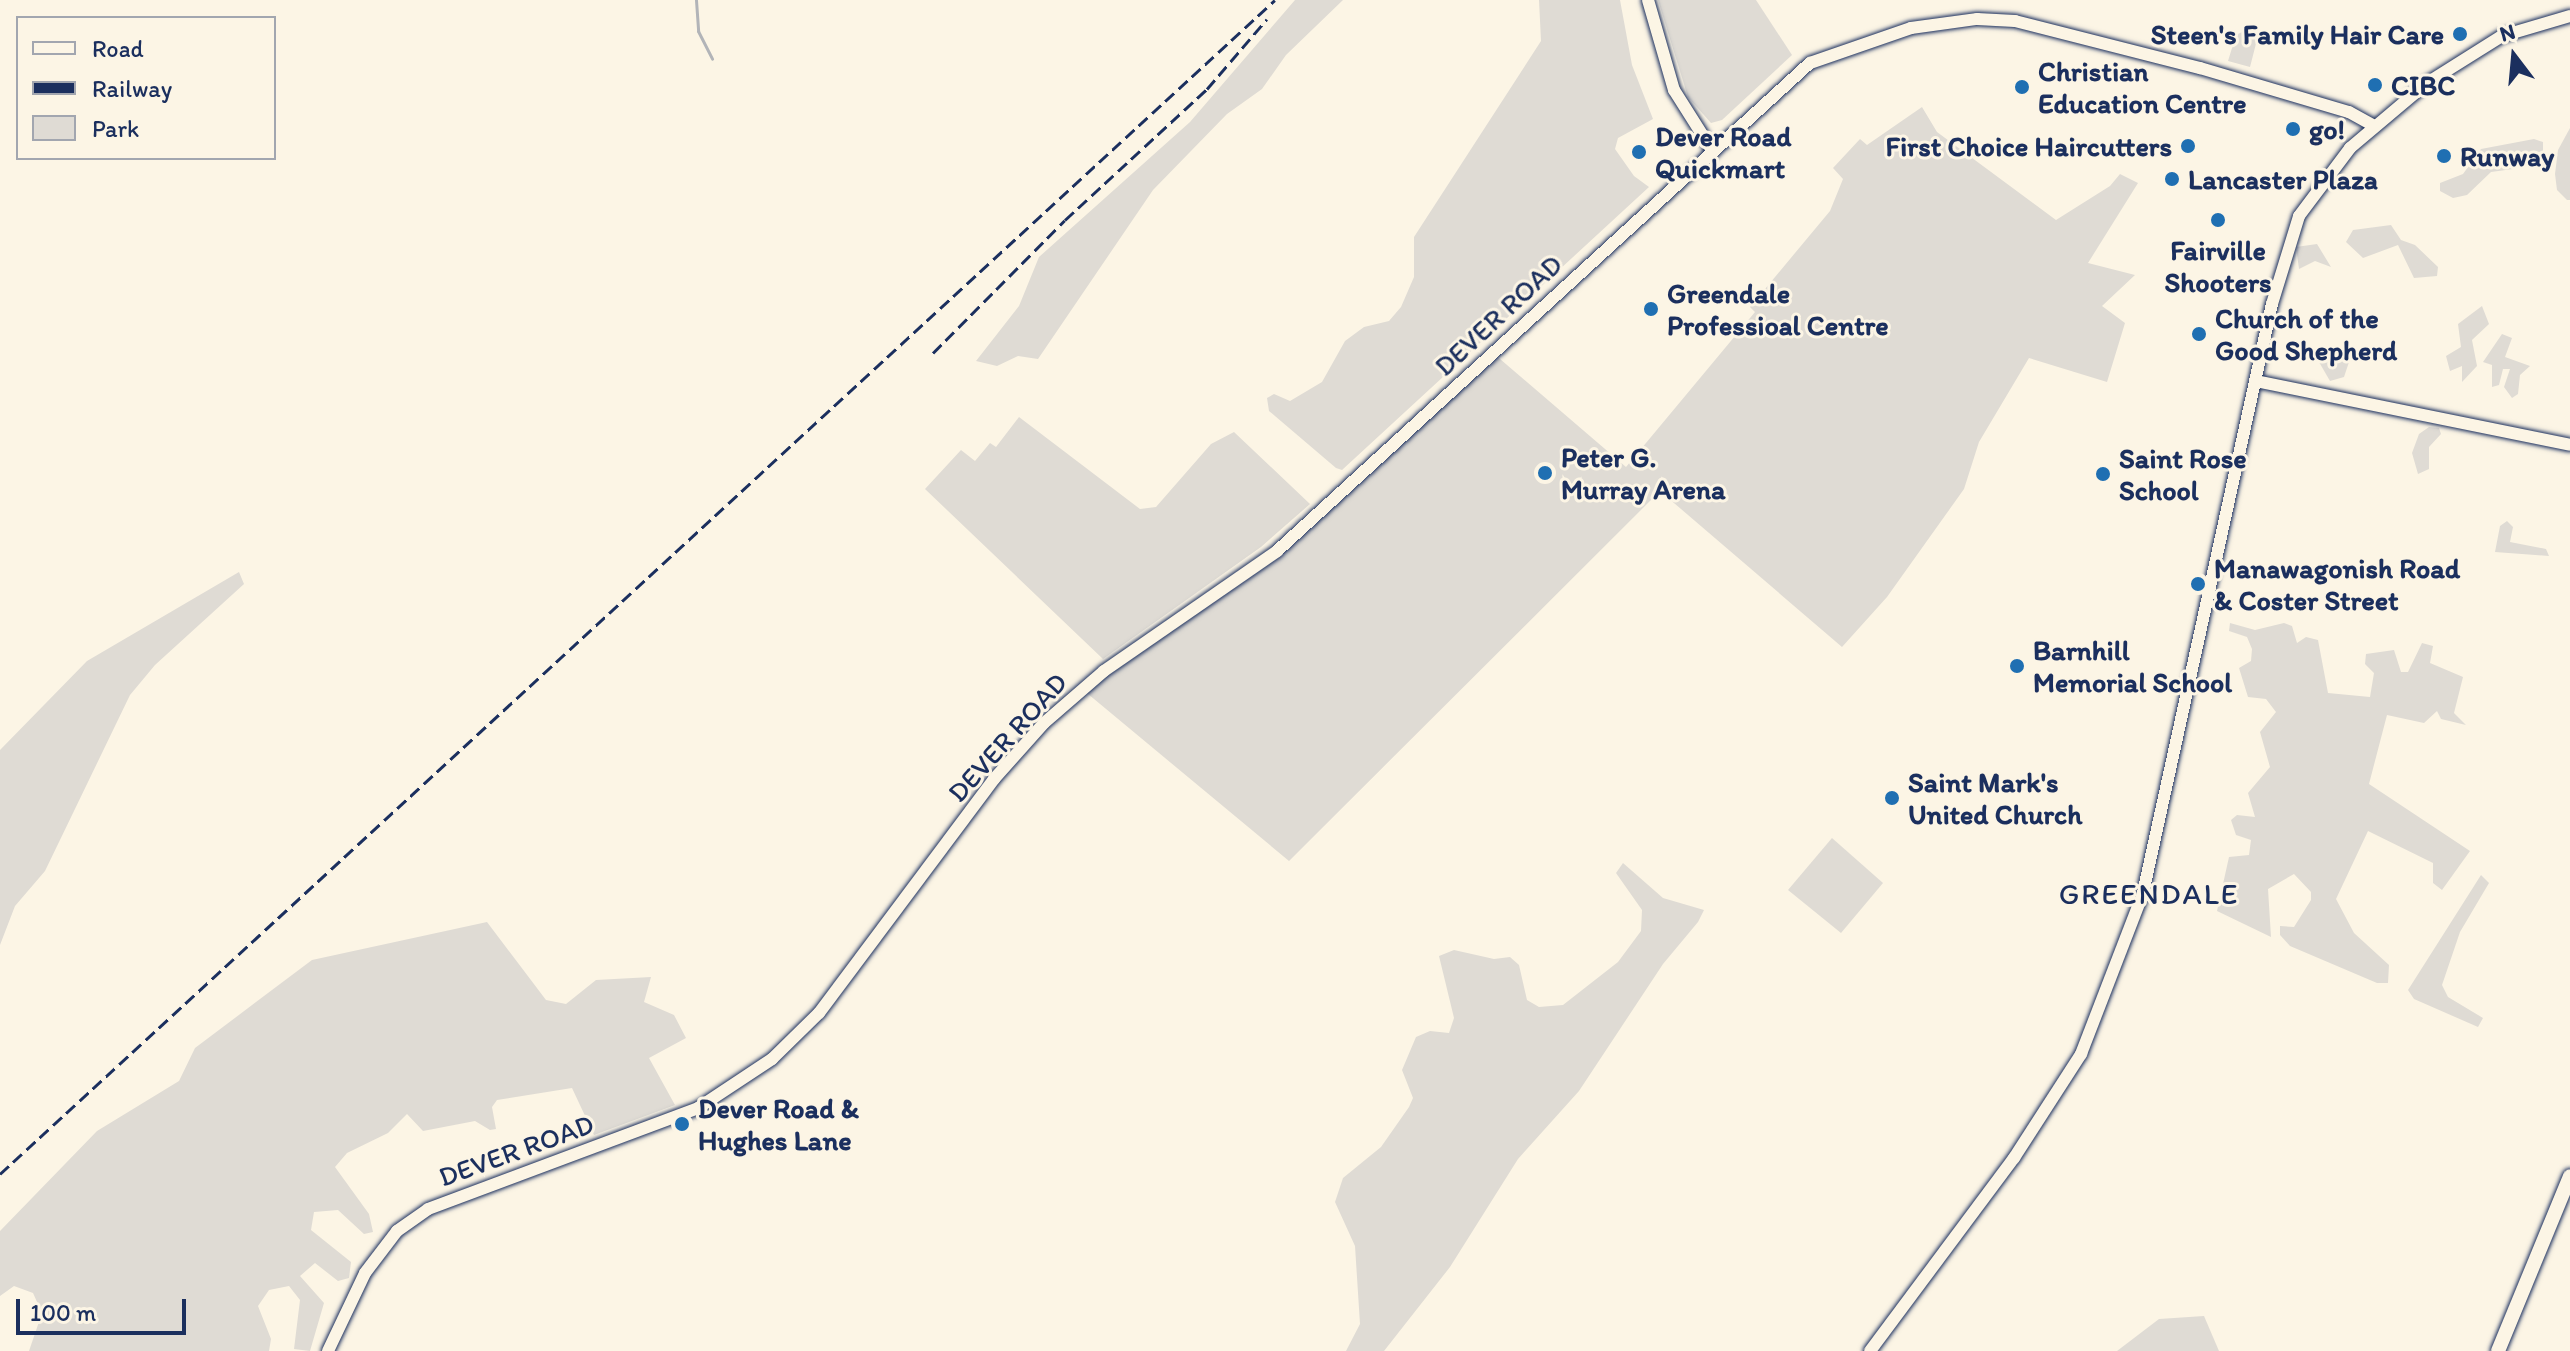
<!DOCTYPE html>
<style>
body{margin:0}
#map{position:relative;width:2570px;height:1351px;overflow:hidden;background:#fcf5e5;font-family:Itim,sans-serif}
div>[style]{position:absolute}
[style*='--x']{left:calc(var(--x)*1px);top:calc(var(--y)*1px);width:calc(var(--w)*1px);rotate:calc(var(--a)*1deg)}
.green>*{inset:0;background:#dfdbd4}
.stream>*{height:3px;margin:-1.5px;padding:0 1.5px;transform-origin:1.5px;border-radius:1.5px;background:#b2b4b8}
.roads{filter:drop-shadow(0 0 2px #1b2f5e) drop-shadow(0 0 2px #1b2f5e)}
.secondary>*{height:12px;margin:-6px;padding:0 6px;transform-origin:6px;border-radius:6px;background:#fcf5e5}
.primary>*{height:14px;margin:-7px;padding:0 7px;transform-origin:7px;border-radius:7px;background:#fcf5e5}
.rail>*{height:3px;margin-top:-1.5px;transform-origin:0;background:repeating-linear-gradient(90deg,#1b2f5e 0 12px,transparent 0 18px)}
.dots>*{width:22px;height:22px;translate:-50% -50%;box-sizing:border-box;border:4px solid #fcf5e5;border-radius:50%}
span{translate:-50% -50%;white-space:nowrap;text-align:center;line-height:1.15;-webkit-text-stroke:6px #fcf5e5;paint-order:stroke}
.poi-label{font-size:28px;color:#1b2f5e;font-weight:700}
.right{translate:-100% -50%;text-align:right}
.left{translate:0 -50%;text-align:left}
.street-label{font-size:28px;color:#1b2f5e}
.neighbourhood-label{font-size:30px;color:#1b2f5e;letter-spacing:2px}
.legend{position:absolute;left:16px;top:16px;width:260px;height:144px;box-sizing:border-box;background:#fcf5e5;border:2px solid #a2a6af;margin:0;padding:10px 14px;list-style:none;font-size:24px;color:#1b2f5e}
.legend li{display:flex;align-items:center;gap:16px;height:40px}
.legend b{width:40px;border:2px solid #a2a6af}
.north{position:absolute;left:2474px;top:16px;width:80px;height:80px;-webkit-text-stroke:6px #fcf5e5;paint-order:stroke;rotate:344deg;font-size:22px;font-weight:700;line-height:32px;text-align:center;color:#1b2f5e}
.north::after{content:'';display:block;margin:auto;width:28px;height:36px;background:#1b2f5e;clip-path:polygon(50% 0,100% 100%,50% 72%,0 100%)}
.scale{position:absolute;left:16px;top:1299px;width:170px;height:36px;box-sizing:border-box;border:4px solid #1b2f5e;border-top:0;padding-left:10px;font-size:24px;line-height:28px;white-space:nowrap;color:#1b2f5e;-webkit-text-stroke:6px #fcf5e5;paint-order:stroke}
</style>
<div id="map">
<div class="green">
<div style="clip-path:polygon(1295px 0,1343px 0,1286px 55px,1262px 89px,1227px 114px,1153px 190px,1038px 359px,1018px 356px,997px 366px,976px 361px,1019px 306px,1039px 257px,1190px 122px)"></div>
<div style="clip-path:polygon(1539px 0,1620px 0,1632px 65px,1653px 119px,1618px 138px,1615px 149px,1634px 176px,1649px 187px,1342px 470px,1336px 468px,1269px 411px,1267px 398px,1274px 394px,1290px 401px,1322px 382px,1345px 341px,1364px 327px,1389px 321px,1401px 307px,1414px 277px,1414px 237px,1541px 41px)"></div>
<div style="clip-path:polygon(1658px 0,1756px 0,1792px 55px,1722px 120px,1711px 123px,1688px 97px)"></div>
<div style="clip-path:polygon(2260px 28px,2250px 67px,2228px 61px,2236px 35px,2246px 30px,2252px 34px)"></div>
<div style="clip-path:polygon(1922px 107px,1937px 132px,2056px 220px,2110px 186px,2120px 174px,2138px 183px,2088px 263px,2135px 275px,2102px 306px,2125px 323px,2107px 382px,2029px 358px,1979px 442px,1964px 489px,1887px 597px,1842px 647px,1660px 491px,1289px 861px,1082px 689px,1277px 551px,1493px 353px,1626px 467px,1755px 312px,1750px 307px,1830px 211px,1843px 179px,1833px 168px,1860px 139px,1867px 145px)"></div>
<div style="clip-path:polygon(2570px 128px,2570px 200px,2567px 200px,2557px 190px,2555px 174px,2558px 150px)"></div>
<div style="clip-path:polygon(2534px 139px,2543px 142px,2543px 151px,2525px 155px,2513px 169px,2491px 172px,2467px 195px,2453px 198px,2440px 191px,2440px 183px,2463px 174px,2481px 149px)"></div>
<div style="clip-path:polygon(2391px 225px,2401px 240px,2415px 245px,2438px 267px,2437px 276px,2414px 278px,2398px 245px,2363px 258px,2346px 242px,2353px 230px)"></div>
<div style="clip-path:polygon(2317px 244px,2331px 267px,2315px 261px,2299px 269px,2296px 247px)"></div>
<div style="clip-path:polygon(2482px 306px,2489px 324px,2472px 340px,2477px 366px,2462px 382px,2462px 366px,2450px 371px,2446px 356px,2461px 347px,2458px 324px)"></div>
<div style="clip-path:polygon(2502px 334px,2512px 338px,2505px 357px,2530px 366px,2520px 375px,2518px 394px,2512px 398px,2504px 387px,2510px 369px,2503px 369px,2499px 385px,2492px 387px,2492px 365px,2483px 362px)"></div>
<div style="clip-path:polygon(2342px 347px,2350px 359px,2344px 377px,2330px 381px,2319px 362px,2330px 348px)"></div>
<div style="clip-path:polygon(1019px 417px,1140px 509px,1156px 507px,1211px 444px,1234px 432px,1310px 504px,1261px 547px,1103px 659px,925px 489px,961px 450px,975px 461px,990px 443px,996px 447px)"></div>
<div style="clip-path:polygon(2429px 427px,2439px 428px,2441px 434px,2429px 447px,2429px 469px,2418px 474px,2412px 453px,2419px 434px)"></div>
<div style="clip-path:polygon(2507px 521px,2513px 527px,2510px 542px,2546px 549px,2549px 556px,2495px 552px,2500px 526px)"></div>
<div style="clip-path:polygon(239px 572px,244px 584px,155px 665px,130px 695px,45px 871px,15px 906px,0 945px,0 750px,87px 661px)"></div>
<div style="clip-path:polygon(2230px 623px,2255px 630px,2284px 623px,2292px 626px,2297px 643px,2306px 637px,2318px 640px,2328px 693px,2370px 697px,2374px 673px,2365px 664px,2366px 654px,2394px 650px,2401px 672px,2408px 672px,2422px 643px,2433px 646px,2430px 663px,2463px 677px,2454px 713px,2466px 725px,2441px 719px,2437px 711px,2424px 723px,2387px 715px,2369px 784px,2470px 851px,2442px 890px,2433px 883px,2433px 863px,2368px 831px,2336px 899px,2354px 933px,2389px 965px,2388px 983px,2377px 983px,2290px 946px,2280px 935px,2280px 926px,2294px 927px,2311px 900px,2311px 892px,2294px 874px,2268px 889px,2271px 937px,2217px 911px,2229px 857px,2249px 855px,2251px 840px,2236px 835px,2231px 820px,2237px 815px,2255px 817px,2248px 793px,2270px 767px,2260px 732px,2276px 712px,2266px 699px,2248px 697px,2239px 668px,2251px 661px,2252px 649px,2247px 637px,2229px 631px)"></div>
<div style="clip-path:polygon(1832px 838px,1883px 883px,1841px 933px,1788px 890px)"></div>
<div style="clip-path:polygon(1623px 863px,1663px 898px,1704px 910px,1698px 922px,1663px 964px,1579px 1091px,1518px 1159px,1450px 1267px,1384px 1351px,1346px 1351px,1360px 1324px,1355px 1246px,1335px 1202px,1343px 1178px,1381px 1147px,1409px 1107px,1413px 1098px,1402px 1070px,1416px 1037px,1430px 1031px,1449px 1033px,1454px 1018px,1439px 956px,1454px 950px,1494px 959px,1510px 957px,1519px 965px,1527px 1000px,1539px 1007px,1563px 1005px,1618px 962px,1641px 931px,1642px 910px,1616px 873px)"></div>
<div style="clip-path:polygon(2481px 875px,2489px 883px,2460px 932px,2442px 985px,2448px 997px,2483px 1018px,2478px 1027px,2414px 999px,2408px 990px)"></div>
<div style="clip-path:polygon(487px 922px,546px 1000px,566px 1004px,596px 980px,651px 977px,644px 1002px,674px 1015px,686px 1038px,649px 1058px,675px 1105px,594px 1135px,572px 1088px,497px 1100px,492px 1107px,496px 1129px,490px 1130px,475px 1121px,423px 1131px,407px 1114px,388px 1133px,347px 1153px,335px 1167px,369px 1214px,373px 1232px,364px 1234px,338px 1210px,314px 1212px,311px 1230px,351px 1262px,349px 1278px,338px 1281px,315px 1263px,300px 1276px,324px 1303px,310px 1351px,294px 1349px,300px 1300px,289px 1286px,269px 1290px,258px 1306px,271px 1339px,269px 1351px,29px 1351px,42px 1313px,33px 1293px,14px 1286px,0 1296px,0 1231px,97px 1131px,179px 1081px,195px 1048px,312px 960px)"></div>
<div style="clip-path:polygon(2204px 1316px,2219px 1351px,2117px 1351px,2159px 1319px)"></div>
</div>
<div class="stream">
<div style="--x:696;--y:0;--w:31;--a:86"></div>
<div style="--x:698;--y:31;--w:31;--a:63"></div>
</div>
<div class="roads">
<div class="secondary">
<div style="--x:1648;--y:0;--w:94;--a:73.9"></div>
<div style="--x:1674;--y:90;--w:71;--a:57.7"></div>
<div style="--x:2256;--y:381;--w:320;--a:11.5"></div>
<div style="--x:328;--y:1351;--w:86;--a:-64.6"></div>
<div style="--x:365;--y:1273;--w:53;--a:-52.7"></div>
<div style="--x:397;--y:1231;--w:38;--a:-35"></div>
<div style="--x:428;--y:1209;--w:288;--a:-20.5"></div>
<div style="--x:698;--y:1108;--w:89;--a:-33.5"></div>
<div style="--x:772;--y:1059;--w:66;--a:-44.4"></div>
<div style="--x:819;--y:1013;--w:292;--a:-53.2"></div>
<div style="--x:994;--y:779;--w:75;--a:-48.2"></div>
<div style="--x:1044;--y:723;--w:79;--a:-40.9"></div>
<div style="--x:1104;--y:671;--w:211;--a:-34.7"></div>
<div style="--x:1277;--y:551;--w:723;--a:-42.48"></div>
<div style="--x:1810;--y:63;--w:107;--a:-19.1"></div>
<div style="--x:1911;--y:28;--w:67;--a:-7.8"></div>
<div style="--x:1977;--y:19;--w:38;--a:3"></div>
<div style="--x:2015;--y:21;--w:191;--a:14.3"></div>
<div style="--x:2200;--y:68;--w:155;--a:16.5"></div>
<div style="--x:2349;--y:112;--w:29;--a:29"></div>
<div style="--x:1870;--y:1351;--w:241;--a:-53.3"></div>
<div style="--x:2014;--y:1158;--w:124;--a:-57.2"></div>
<div style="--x:2081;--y:1054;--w:173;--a:-68.9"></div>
<div style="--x:2143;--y:893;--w:603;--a:-77.65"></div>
<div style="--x:2272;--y:304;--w:92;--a:-72.9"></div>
<div style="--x:2299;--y:216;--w:85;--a:-53.1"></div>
<div style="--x:2350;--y:148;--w:101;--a:-40.2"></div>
<div style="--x:2427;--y:83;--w:89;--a:-32.1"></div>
<div style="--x:2502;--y:36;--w:71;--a:-16.4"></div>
</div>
<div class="primary">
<div style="--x:2498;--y:1351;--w:189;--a:-67.6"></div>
</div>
</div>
<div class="rail">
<div style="--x:933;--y:353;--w:187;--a:-45.2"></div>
<div style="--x:1065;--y:220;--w:193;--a:-42.7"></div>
<div style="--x:1207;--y:89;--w:92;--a:-49.4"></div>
<div style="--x:0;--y:1174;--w:1733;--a:-42.64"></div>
</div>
<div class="dots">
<div style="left:2460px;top:34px;background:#1f6fb2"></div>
<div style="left:2375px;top:85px;background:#1f6fb2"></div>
<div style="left:2022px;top:87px;background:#1f6fb2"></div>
<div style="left:2293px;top:129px;background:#1f6fb2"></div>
<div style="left:2188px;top:146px;background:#1f6fb2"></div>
<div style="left:1639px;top:152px;background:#1f6fb2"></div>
<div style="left:2444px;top:156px;background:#1f6fb2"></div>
<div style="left:2172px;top:179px;background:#1f6fb2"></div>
<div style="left:2218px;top:220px;background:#1f6fb2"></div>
<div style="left:1651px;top:309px;background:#1f6fb2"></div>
<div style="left:2199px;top:334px;background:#1f6fb2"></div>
<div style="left:1545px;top:473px;background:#1f6fb2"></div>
<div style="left:2103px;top:474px;background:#1f6fb2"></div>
<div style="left:2198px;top:584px;background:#1f6fb2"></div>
<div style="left:2017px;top:666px;background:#1f6fb2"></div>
<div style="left:1892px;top:798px;background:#1f6fb2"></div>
<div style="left:682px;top:1124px;background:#1f6fb2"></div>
</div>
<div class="poi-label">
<span class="right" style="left:2444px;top:34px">Steen's Family Hair Care</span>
<span class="left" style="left:2038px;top:87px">Christian<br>Education Centre</span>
<span class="left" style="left:2391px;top:85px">CIBC</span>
<span class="left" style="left:2309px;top:129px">go!</span>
<span class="left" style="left:1655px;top:152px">Dever Road<br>Quickmart</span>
<span class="right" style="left:2172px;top:146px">First Choice Haircutters</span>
<span class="left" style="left:2460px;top:156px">Runway</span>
<span class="left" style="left:2188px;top:179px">Lancaster Plaza</span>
<span style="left:2218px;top:266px">Fairville<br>Shooters</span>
<span class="left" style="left:1667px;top:309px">Greendale<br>Professioal Centre</span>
<span class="left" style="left:2215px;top:334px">Church of the<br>Good Shepherd</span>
<span class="left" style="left:1561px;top:473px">Peter G.<br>Murray Arena</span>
<span class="left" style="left:2119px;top:474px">Saint Rose<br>School</span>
<span class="left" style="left:2214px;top:584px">Manawagonish Road<br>&amp; Coster Street</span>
<span class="left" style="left:2033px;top:666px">Barnhill<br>Memorial School</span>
<span class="left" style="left:1908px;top:798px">Saint Mark's<br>United Church</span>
<span class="left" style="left:698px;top:1124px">Dever Road &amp;<br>Hughes Lane</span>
</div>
<div class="street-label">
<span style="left:1498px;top:315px;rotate:-43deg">DEVER ROAD</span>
<span style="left:1007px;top:737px;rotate:-48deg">DEVER ROAD</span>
<span style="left:516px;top:1150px;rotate:-20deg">DEVER ROAD</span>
</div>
<div class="neighbourhood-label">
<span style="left:2149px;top:894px">GREENDALE</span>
</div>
<ul class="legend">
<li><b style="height:10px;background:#fcf5e5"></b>Road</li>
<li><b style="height:10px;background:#1b2f5e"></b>Railway</li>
<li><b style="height:22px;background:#dfdbd4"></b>Park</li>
</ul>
<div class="north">N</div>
<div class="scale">100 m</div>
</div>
